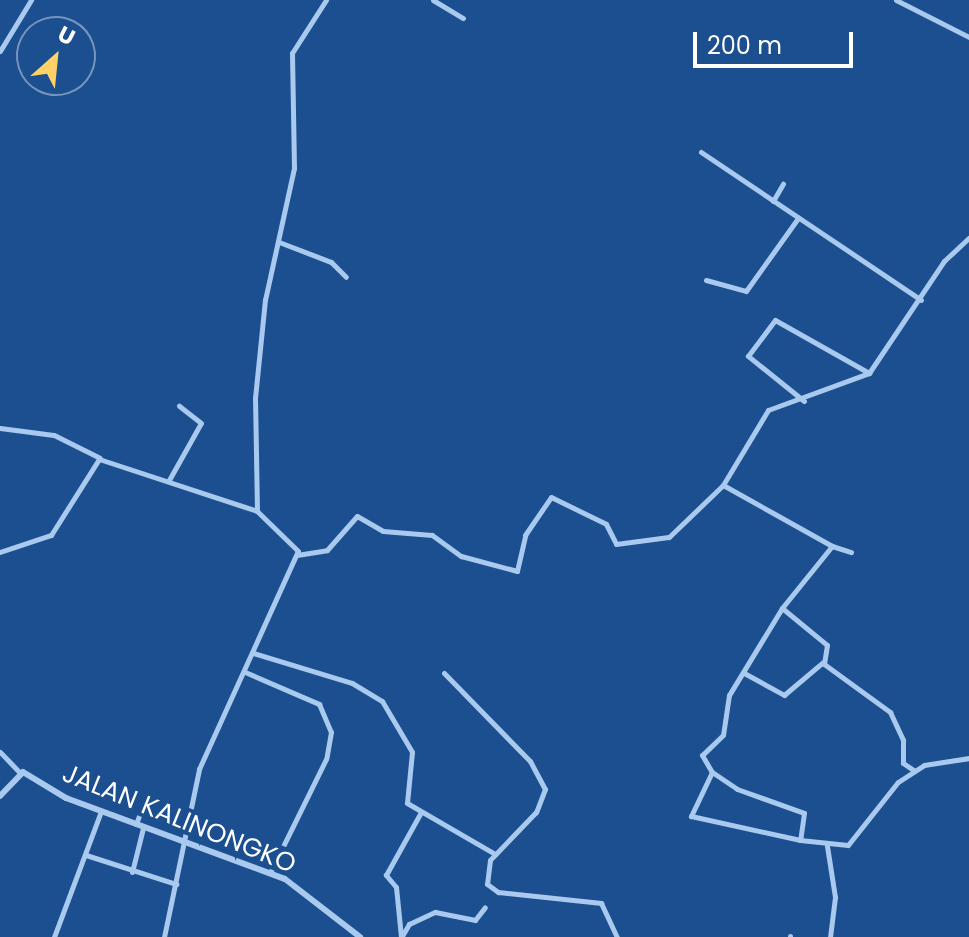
<!DOCTYPE html>
<style>
body{margin:0}
#map{position:relative;width:969px;height:937px;overflow:hidden;background:#1b4f8f;font-family:Poppins,sans-serif}
div>[style]{position:absolute}
[style*='--x']{left:calc(var(--x)*1px);top:calc(var(--y)*1px);width:calc(var(--w)*1px);rotate:calc(var(--a)*1deg)}
.minor>*{height:5px;margin:-2.5px;padding:0 2.5px;transform-origin:2.5px;border-radius:2.5px;background:#a9c9ee}
.tertiary>*{height:6px;margin:-3px;padding:0 3px;transform-origin:3px;border-radius:3px;background:#a9c9ee}
span{translate:-50% -50%;white-space:nowrap;text-align:center;line-height:1.15;-webkit-text-stroke:8px #1b4f8f;paint-order:stroke}
.street-label{font-size:26px;color:#fff}
.north{position:absolute;left:16px;top:16px;width:80px;height:80px;box-sizing:border-box;background:#1b4f8f;border:2px solid #7695bc;border-radius:50%;rotate:27deg;font-size:22px;font-weight:700;line-height:32px;text-align:center;color:#fff}
.north::after{content:'';display:block;margin:auto;width:28px;height:36px;background:#ffd166;clip-path:polygon(50% 0,100% 100%,50% 72%,0 100%)}
.scale{position:absolute;left:693px;top:32px;width:160px;height:36px;box-sizing:border-box;border:4px solid #fff;border-top:0;padding-left:10px;font-size:24px;line-height:28px;white-space:nowrap;color:#fff;-webkit-text-stroke:6px #1b4f8f;paint-order:stroke}
</style>
<div id="map">
<div class="minor">
<div style="--x:433;--y:0;--w:35;--a:31"></div>
<div style="--x:896;--y:0;--w:82;--a:26.9"></div>
<div style="--x:0;--y:51;--w:60;--a:-58.7"></div>
<div style="--x:701;--y:152;--w:265;--a:33.9"></div>
<div style="--x:773;--y:201;--w:20;--a:-60"></div>
<div style="--x:279;--y:242;--w:56;--a:21"></div>
<div style="--x:331;--y:262;--w:21;--a:45"></div>
<div style="--x:706;--y:280;--w:41;--a:15.4"></div>
<div style="--x:746;--y:291;--w:90;--a:-54.5"></div>
<div style="--x:804;--y:401;--w:72;--a:-141.2"></div>
<div style="--x:748;--y:356;--w:45;--a:-53.1"></div>
<div style="--x:775;--y:320;--w:108;--a:29.4"></div>
<div style="--x:0;--y:428;--w:54;--a:7.4"></div>
<div style="--x:54;--y:435;--w:51;--a:26.6"></div>
<div style="--x:169;--y:480;--w:65;--a:-60.7"></div>
<div style="--x:201;--y:423;--w:28;--a:-142"></div>
<div style="--x:723;--y:485;--w:125;--a:29.2"></div>
<div style="--x:832;--y:546;--w:80;--a:128.9"></div>
<div style="--x:782;--y:608;--w:102;--a:121.3"></div>
<div style="--x:729;--y:695;--w:40;--a:98.5"></div>
<div style="--x:723;--y:735;--w:29;--a:136"></div>
<div style="--x:702;--y:755;--w:20;--a:60"></div>
<div style="--x:712;--y:772;--w:30;--a:34"></div>
<div style="--x:737;--y:789;--w:71;--a:19.7"></div>
<div style="--x:804;--y:813;--w:27;--a:98"></div>
<div style="--x:800;--y:840;--w:48;--a:5.9"></div>
<div style="--x:848;--y:845;--w:80;--a:-51.6"></div>
<div style="--x:898;--y:782;--w:31;--a:-33"></div>
<div style="--x:924;--y:765;--w:46;--a:-8.8"></div>
<div style="--x:832;--y:546;--w:20;--a:18"></div>
<div style="--x:0;--y:552;--w:54;--a:-18.4"></div>
<div style="--x:51;--y:535;--w:90;--a:-57.7"></div>
<div style="--x:99;--y:459;--w:166;--a:18.2"></div>
<div style="--x:297;--y:555;--w:30;--a:-9"></div>
<div style="--x:327;--y:550;--w:45;--a:-48.6"></div>
<div style="--x:357;--y:516;--w:30;--a:30"></div>
<div style="--x:383;--y:531;--w:49;--a:4.7"></div>
<div style="--x:432;--y:535;--w:36;--a:36"></div>
<div style="--x:461;--y:556;--w:58;--a:15"></div>
<div style="--x:517;--y:571;--w:37;--a:-77"></div>
<div style="--x:525;--y:535;--w:46;--a:-55.6"></div>
<div style="--x:551;--y:497;--w:61;--a:26.1"></div>
<div style="--x:606;--y:524;--w:22;--a:63"></div>
<div style="--x:616;--y:544;--w:53;--a:-7.5"></div>
<div style="--x:669;--y:537;--w:75;--a:-43.9"></div>
<div style="--x:723;--y:485;--w:87;--a:-59"></div>
<div style="--x:768;--y:410;--w:108;--a:-20.1"></div>
<div style="--x:869;--y:373;--w:135;--a:-56.2"></div>
<div style="--x:944;--y:261;--w:34;--a:-43"></div>
<div style="--x:782;--y:608;--w:58;--a:39.4"></div>
<div style="--x:827;--y:645;--w:19;--a:99"></div>
<div style="--x:824;--y:664;--w:82;--a:36"></div>
<div style="--x:890;--y:712;--w:31;--a:65"></div>
<div style="--x:903;--y:740;--w:23;--a:90"></div>
<div style="--x:903;--y:763;--w:14;--a:34"></div>
<div style="--x:253;--y:653;--w:103;--a:16.9"></div>
<div style="--x:352;--y:683;--w:35;--a:31"></div>
<div style="--x:382;--y:701;--w:59;--a:59.5"></div>
<div style="--x:412;--y:752;--w:51;--a:95.6"></div>
<div style="--x:407;--y:803;--w:102;--a:30.1"></div>
<div style="--x:245;--y:672;--w:81;--a:23.4"></div>
<div style="--x:319;--y:704;--w:30;--a:67"></div>
<div style="--x:331;--y:732;--w:27;--a:100"></div>
<div style="--x:326;--y:759;--w:127;--a:116.2"></div>
<div style="--x:444;--y:673;--w:123;--a:45.7"></div>
<div style="--x:530;--y:761;--w:32;--a:62"></div>
<div style="--x:545;--y:789;--w:25;--a:111"></div>
<div style="--x:536;--y:812;--w:66;--a:133.8"></div>
<div style="--x:490;--y:860;--w:24;--a:97"></div>
<div style="--x:487;--y:884;--w:14;--a:36"></div>
<div style="--x:498;--y:892;--w:104;--a:6.1"></div>
<div style="--x:601;--y:903;--w:38;--a:65"></div>
<div style="--x:744;--y:673;--w:46;--a:28.8"></div>
<div style="--x:784;--y:695;--w:51;--a:-40.2"></div>
<div style="--x:0;--y:752;--w:28;--a:46"></div>
<div style="--x:712;--y:772;--w:49;--a:115.5"></div>
<div style="--x:691;--y:816;--w:112;--a:12.4"></div>
<div style="--x:136;--y:824;--w:30;--a:-70"></div>
<div style="--x:827;--y:846;--w:52;--a:81.1"></div>
<div style="--x:835;--y:897;--w:40;--a:97.1"></div>
<div style="--x:86;--y:855;--w:95;--a:17.9"></div>
<div style="--x:132;--y:872;--w:45;--a:-76"></div>
<div style="--x:402;--y:936;--w:14;--a:-60"></div>
<div style="--x:409;--y:924;--w:29;--a:-25"></div>
<div style="--x:435;--y:912;--w:41;--a:11.3"></div>
<div style="--x:475;--y:920;--w:16;--a:-52"></div>
<div style="--x:790;--y:936;--w:1;--a:90"></div>
<div style="--x:54;--y:937;--w:134;--a:-69.5"></div>
<div style="--x:164;--y:937;--w:172;--a:-78.2"></div>
<div style="--x:199;--y:769;--w:239;--a:-65.6"></div>
<div style="--x:298;--y:551;--w:57;--a:-135.7"></div>
<div style="--x:257;--y:511;--w:113;--a:-91"></div>
<div style="--x:255;--y:398;--w:99;--a:-84.2"></div>
<div style="--x:265;--y:300;--w:135;--a:-77.6"></div>
<div style="--x:294;--y:168;--w:115;--a:-91"></div>
<div style="--x:292;--y:53;--w:63;--a:-57.3"></div>
<div style="--x:401;--y:937;--w:50;--a:-95.7"></div>
<div style="--x:396;--y:887;--w:16;--a:-130"></div>
<div style="--x:386;--y:875;--w:72;--a:-60.9"></div>
</div>
<div class="tertiary">
<div style="--x:0;--y:796;--w:33;--a:-46"></div>
<div style="--x:23;--y:772;--w:50;--a:31.2"></div>
<div style="--x:66;--y:798;--w:233;--a:20.3"></div>
<div style="--x:285;--y:879;--w:95;--a:37.7"></div>
</div>
<div class="street-label">
<span style="left:179px;top:819px;rotate:22deg">JALAN KALINONGKO</span>
</div>
<div class="north">U</div>
<div class="scale">200 m</div>
</div>
